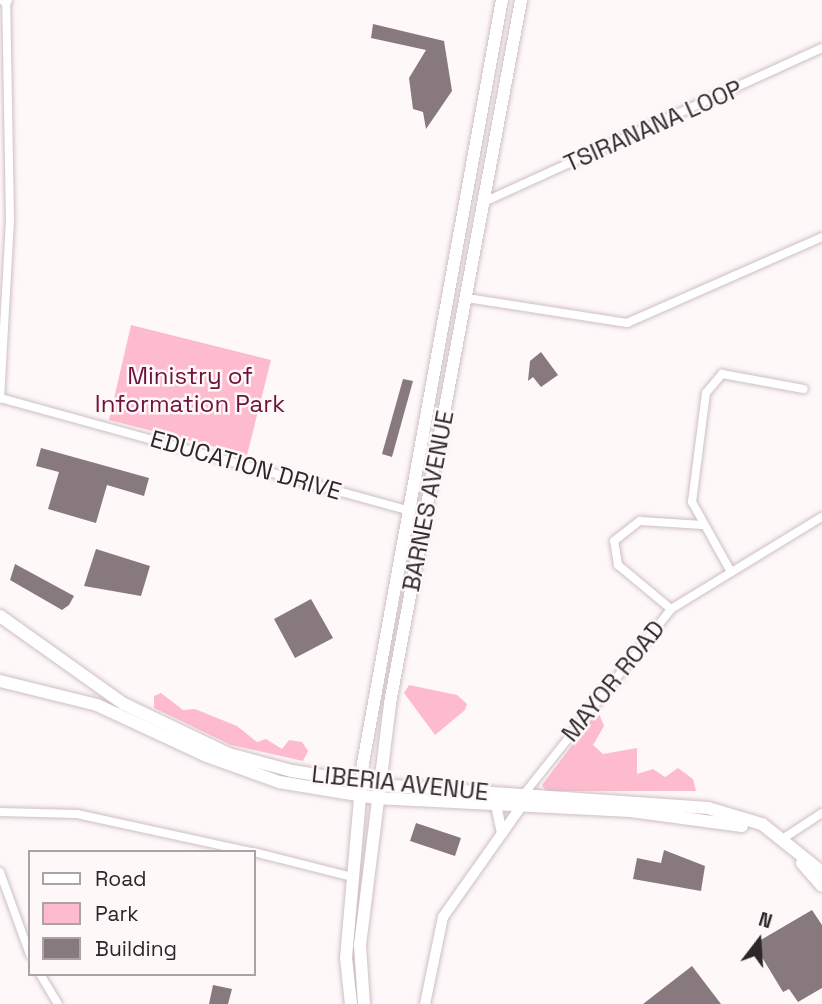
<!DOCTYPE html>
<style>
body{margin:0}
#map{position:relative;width:822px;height:1004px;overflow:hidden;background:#fef8f9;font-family:"Space Grotesk",sans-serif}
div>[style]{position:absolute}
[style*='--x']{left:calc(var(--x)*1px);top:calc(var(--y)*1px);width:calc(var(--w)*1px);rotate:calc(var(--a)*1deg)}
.green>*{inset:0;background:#febbce}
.building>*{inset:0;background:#87797d}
.roads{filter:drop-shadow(0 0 2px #cebfc3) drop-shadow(0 0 2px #cebfc3)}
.minor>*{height:8px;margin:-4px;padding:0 4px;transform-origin:4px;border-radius:4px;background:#fff}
.tertiary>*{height:10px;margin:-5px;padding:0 5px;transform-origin:5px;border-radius:5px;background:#fff}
.secondary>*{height:12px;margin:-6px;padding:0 6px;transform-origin:6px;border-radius:6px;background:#fff}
.primary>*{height:12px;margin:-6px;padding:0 6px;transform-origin:6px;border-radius:6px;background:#fff}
span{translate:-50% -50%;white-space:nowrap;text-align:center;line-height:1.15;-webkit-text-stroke:5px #fef8f9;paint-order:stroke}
.street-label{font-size:24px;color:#2d2729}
.park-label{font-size:24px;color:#6e143c}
.legend{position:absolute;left:28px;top:850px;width:228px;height:126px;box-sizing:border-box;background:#fef8f9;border:2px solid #aaa4a6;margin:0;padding:9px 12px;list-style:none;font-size:21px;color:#2d2729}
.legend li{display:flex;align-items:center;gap:14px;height:35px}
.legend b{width:35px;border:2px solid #aaa4a6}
.north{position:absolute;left:724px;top:906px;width:70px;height:70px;-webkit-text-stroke:5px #fef8f9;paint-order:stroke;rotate:17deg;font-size:19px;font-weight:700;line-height:28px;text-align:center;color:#2d2729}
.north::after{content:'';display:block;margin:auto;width:24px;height:32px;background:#2d2729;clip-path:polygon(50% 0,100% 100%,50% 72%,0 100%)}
</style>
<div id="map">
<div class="green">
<div style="clip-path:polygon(131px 325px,271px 360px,247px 455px,109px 420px)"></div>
<div style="clip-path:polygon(409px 685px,457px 695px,467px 704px,465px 710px,435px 735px,404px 693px)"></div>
<div style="clip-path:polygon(161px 693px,183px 710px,195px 709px,237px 726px,257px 742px,266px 739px,282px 749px,289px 740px,302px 742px,308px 751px,303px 761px,231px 745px,154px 708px,154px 696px)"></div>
<div style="clip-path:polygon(598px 711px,604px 726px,593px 745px,603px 754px,637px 748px,637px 774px,653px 769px,665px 777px,678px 768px,693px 779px,696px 791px,546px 791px,542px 785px)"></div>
</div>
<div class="building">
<div style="clip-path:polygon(373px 24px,444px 41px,452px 91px,426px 129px,423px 112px,413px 109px,409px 78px,426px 50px,371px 38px)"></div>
<div style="clip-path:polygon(541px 352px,558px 375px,541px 387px,533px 377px,528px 381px,530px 361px)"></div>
<div style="clip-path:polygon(403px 379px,413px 381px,392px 457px,382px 454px)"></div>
<div style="clip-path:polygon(41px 448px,149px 478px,144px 496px,107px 485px,96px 523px,48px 509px,59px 472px,36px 466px)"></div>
<div style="clip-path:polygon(96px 549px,150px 566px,141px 596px,84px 586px)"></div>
<div style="clip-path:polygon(15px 564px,74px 596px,69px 605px,62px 610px,10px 580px)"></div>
<div style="clip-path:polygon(311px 599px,333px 638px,295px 658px,274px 619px)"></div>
<div style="clip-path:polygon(416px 823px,461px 838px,455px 856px,410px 841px)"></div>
<div style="clip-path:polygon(664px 850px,705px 866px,701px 891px,633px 879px,637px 858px,661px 863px)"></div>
<div style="clip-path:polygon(812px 910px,822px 925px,822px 988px,798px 1002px,789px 989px,783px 992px,754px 944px)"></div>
<div style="clip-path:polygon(692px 966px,721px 1004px,643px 1004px)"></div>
<div style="clip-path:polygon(213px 985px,232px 989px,228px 1004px,209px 1004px)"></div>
</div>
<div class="roads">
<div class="minor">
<div style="--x:484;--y:202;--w:371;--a:-24.5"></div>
<div style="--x:467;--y:298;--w:162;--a:8.9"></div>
<div style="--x:627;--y:323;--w:213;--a:-23.8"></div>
<div style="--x:0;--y:398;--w:425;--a:15.4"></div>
<div style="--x:0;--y:399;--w:179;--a:-86.8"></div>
<div style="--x:10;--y:220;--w:219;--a:-91"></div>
<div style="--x:731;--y:572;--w:80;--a:-119.1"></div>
<div style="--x:692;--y:502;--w:110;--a:-82.7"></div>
<div style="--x:706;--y:393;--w:25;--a:-50"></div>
<div style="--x:722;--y:374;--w:83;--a:10.4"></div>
<div style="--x:671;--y:609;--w:69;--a:-140.3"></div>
<div style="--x:618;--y:565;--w:24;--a:-99"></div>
<div style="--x:614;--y:541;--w:33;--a:-38"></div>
<div style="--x:640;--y:521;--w:62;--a:3.7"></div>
<div style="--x:524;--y:794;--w:236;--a:-51.5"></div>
<div style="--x:671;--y:609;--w:177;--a:-31.4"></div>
<div style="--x:0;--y:812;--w:77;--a:1.5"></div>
<div style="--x:77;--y:814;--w:179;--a:12.3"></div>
<div style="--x:781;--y:840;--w:49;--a:-33.4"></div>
<div style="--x:254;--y:852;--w:101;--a:14.3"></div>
<div style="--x:0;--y:872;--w:88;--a:70.1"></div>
<div style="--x:40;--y:974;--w:35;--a:59"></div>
</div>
<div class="tertiary">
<div style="--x:496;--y:805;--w:29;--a:78"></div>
<div style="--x:425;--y:1004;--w:89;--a:-78.3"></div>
<div style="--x:443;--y:917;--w:137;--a:-54.8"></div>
</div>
<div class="secondary">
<div style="--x:5;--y:0;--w:1;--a:45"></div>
<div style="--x:351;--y:1004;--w:46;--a:-96.2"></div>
<div style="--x:346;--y:958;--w:196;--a:-85"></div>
<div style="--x:363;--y:763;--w:776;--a:-79.68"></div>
<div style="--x:364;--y:1004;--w:59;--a:-93.9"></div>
<div style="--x:360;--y:945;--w:244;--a:-82.9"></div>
<div style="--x:390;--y:703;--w:715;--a:-79.44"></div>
</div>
<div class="primary">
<div style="--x:0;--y:616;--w:152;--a:35.4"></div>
<div style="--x:124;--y:704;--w:116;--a:25.5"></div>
<div style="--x:229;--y:754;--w:65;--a:15.1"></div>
<div style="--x:292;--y:771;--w:87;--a:9.2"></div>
<div style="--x:378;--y:785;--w:331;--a:4"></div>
<div style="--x:708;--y:808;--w:56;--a:16.5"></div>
<div style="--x:762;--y:824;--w:77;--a:38.7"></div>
<div style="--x:0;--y:681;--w:100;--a:13.9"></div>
<div style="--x:97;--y:705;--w:121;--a:24.9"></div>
<div style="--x:207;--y:756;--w:77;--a:19.9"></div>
<div style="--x:279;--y:782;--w:98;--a:9.4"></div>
<div style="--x:376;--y:798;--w:255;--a:2.9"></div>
<div style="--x:631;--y:811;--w:112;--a:7.7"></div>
<div style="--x:802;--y:863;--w:30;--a:49"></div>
</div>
</div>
<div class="street-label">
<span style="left:653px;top:126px;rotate:-24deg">TSIRANANA LOOP</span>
<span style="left:246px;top:465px;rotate:16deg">EDUCATION DRIVE</span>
<span style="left:428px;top:501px;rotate:-79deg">BARNES AVENUE</span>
<span style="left:613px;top:681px;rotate:-51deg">MAYOR ROAD</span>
<span style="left:400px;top:783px;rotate:6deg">LIBERIA AVENUE</span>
</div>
<div class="park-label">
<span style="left:190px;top:390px">Ministry of<br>Information Park</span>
</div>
<ul class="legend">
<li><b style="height:9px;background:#fff"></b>Road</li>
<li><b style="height:19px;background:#febbce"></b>Park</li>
<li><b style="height:19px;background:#87797d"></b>Building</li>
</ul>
<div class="north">N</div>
</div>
